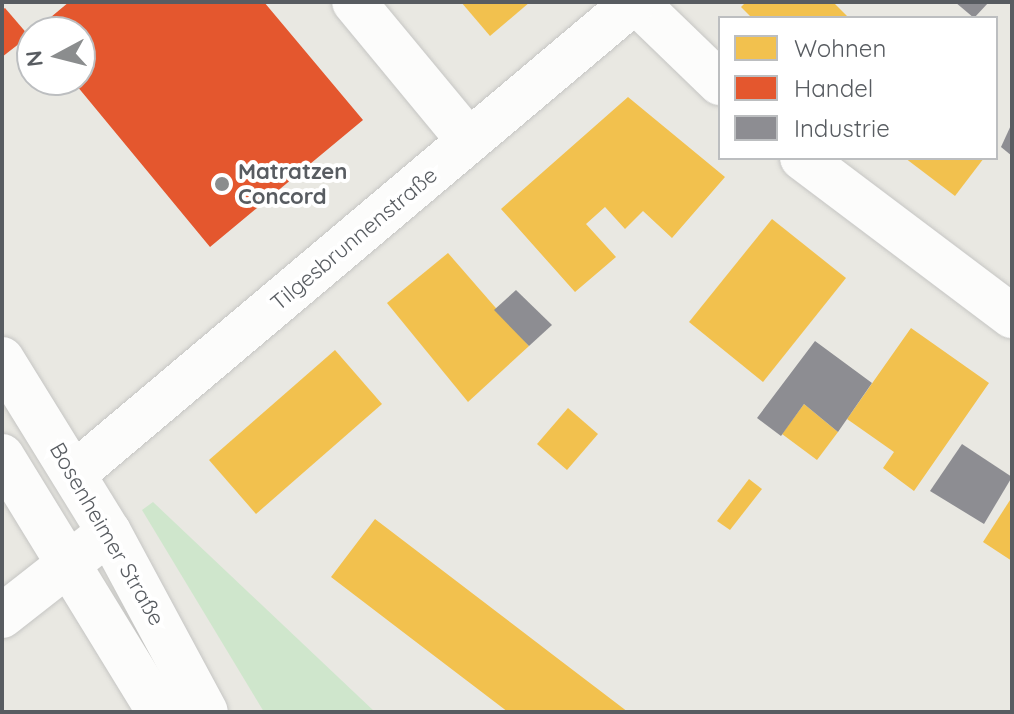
<!DOCTYPE html>
<meta charset="utf-8">
<style>
body{margin:0}
#map{position:relative;width:1014px;height:714px;overflow:hidden;background:#e9e8e2;font-family:Quicksand,sans-serif}
div>[style]{position:absolute}
[style*='--x']{left:calc(var(--x)*1px);top:calc(var(--y)*1px);width:calc(var(--w)*1px);rotate:calc(var(--a)*1deg)}
.green>*{inset:0;background:#cfe6cc}
.homes>*{inset:0;background:#f2c14e}
.shops>*{inset:0;background:#e4572e}
.industry>*{inset:0;background:#8d8d92}
.roads{filter:drop-shadow(0 0 2px #c5c5c3) drop-shadow(0 0 2px #c5c5c3)}
.minor>*{height:44px;margin:-22px;padding:0 22px;transform-origin:22px;border-radius:22px;background:#fcfcfb}
.tertiary>*{height:44px;margin:-22px;padding:0 22px;transform-origin:22px;border-radius:22px;background:#fcfcfb}
.dots>*{width:22px;height:22px;translate:-50% -50%;box-sizing:border-box;border:4px solid #fff;border-radius:50%}
span{translate:-50% -50%;white-space:nowrap;text-align:center;line-height:1.15;-webkit-text-stroke:8px #fff;paint-order:stroke}
.poi-label{font-size:22px;color:#585c61;font-weight:700}
.left{translate:0 -50%;text-align:left}
.street-label{font-size:22px;color:#585c61}
.frame{position:absolute;inset:0;border:4px solid #585c61;pointer-events:none}
.legend{position:absolute;left:718px;top:16px;width:280px;height:144px;box-sizing:border-box;background:#fff;border:2px solid #bcbec0;margin:0;padding:10px 14px;list-style:none;font-size:24px;color:#585c61}
.legend li{display:flex;align-items:center;gap:16px;height:40px}
.legend b{width:40px;border:2px solid #bcbec0}
.north{position:absolute;left:16px;top:16px;width:80px;height:80px;box-sizing:border-box;background:#fff;border:2px solid #bcbec0;border-radius:50%;rotate:263deg;font-size:22px;font-weight:700;line-height:32px;text-align:center;color:#585c61}
.north::after{content:'';display:block;margin:auto;width:28px;height:36px;background:#8b8d8e;clip-path:polygon(50% 0,100% 100%,50% 72%,0 100%)}
</style>
<div id="map">
<div class="green">
<div style="clip-path:polygon(153px 502px,375px 712px,264px 712px,142px 510px)"></div>
</div>
<div class="homes">
<div style="clip-path:polygon(461px 2px,530px 2px,490px 36px)"></div>
<div style="clip-path:polygon(746px 2px,833px 2px,849px 18px,752px 18px,741px 7px)"></div>
<div style="clip-path:polygon(628px 97px,725px 177px,672px 238px,643px 211px,625px 229px,605px 207px,586px 224px,616px 257px,575px 292px,501px 209px)"></div>
<div style="clip-path:polygon(905px 158px,984px 158px,955px 196px)"></div>
<div style="clip-path:polygon(772px 219px,846px 278px,763px 382px,689px 322px)"></div>
<div style="clip-path:polygon(448px 253px,529px 346px,468px 402px,387px 303px)"></div>
<div style="clip-path:polygon(911px 328px,989px 383px,914px 491px,883px 468px,894px 452px,847px 419px)"></div>
<div style="clip-path:polygon(335px 350px,382px 404px,256px 514px,209px 460px)"></div>
<div style="clip-path:polygon(804px 404px,838px 432px,817px 460px,782px 434px)"></div>
<div style="clip-path:polygon(568px 408px,598px 434px,567px 470px,537px 444px)"></div>
<div style="clip-path:polygon(749px 479px,762px 489px,730px 530px,717px 521px)"></div>
<div style="clip-path:polygon(1012px 497px,1012px 561px,983px 542px)"></div>
<div style="clip-path:polygon(375px 519px,561px 661px,628px 712px,508px 712px,420px 645px,331px 577px)"></div>
</div>
<div class="shops">
<div style="clip-path:polygon(69px 2px,264px 2px,363px 120px,210px 247px,72px 80px,80px 80px,80px 32px,33px 32px)"></div>
<div style="clip-path:polygon(5px 8px,29px 36px,2px 57px,2px 10px)"></div>
</div>
<div class="industry">
<div style="clip-path:polygon(955px 2px,989px 2px,974px 18px)"></div>
<div style="clip-path:polygon(1012px 123px,1012px 156px,1001px 147px)"></div>
<div style="clip-path:polygon(516px 290px,552px 325px,529px 346px,494px 310px)"></div>
<div style="clip-path:polygon(815px 341px,872px 383px,838px 432px,804px 404px,781px 436px,757px 418px)"></div>
<div style="clip-path:polygon(962px 444px,1012px 477px,984px 524px,930px 491px)"></div>
</div>
<div class="roads">
<div class="minor">
<div style="--x:354;--y:2;--w:180;--a:50.4"></div>
<div style="--x:636;--y:2;--w:117;--a:44"></div>
<div style="--x:802;--y:158;--w:263;--a:37"></div>
<div style="--x:74;--y:474;--w:732;--a:-40.13"></div>
<div style="--x:2;--y:616;--w:136;--a:-38.1"></div>
</div>
<div class="tertiary">
<div style="--x:2;--y:359;--w:203;--a:58.3"></div>
<div style="--x:109;--y:532;--w:204;--a:61.7"></div>
<div style="--x:2;--y:456;--w:300;--a:58.5"></div>
</div>
</div>
<div class="dots">
<div style="left:222px;top:184px;background:#8b8d8e"></div>
</div>
<div class="poi-label">
<span class="left" style="left:238px;top:184px">Matratzen<br>Concord</span>
</div>
<div class="street-label">
<span style="left:354px;top:239px;rotate:-40deg">Tilgesbrunnenstraße</span>
<span style="left:107px;top:534px;rotate:60deg">Bosenheimer Straße</span>
</div>
<div class="frame"></div>
<ul class="legend">
<li><b style="height:22px;background:#f2c14e"></b>Wohnen</li>
<li><b style="height:22px;background:#e4572e"></b>Handel</li>
<li><b style="height:22px;background:#8d8d92"></b>Industrie</li>
</ul>
<div class="north">N</div>
</div>
